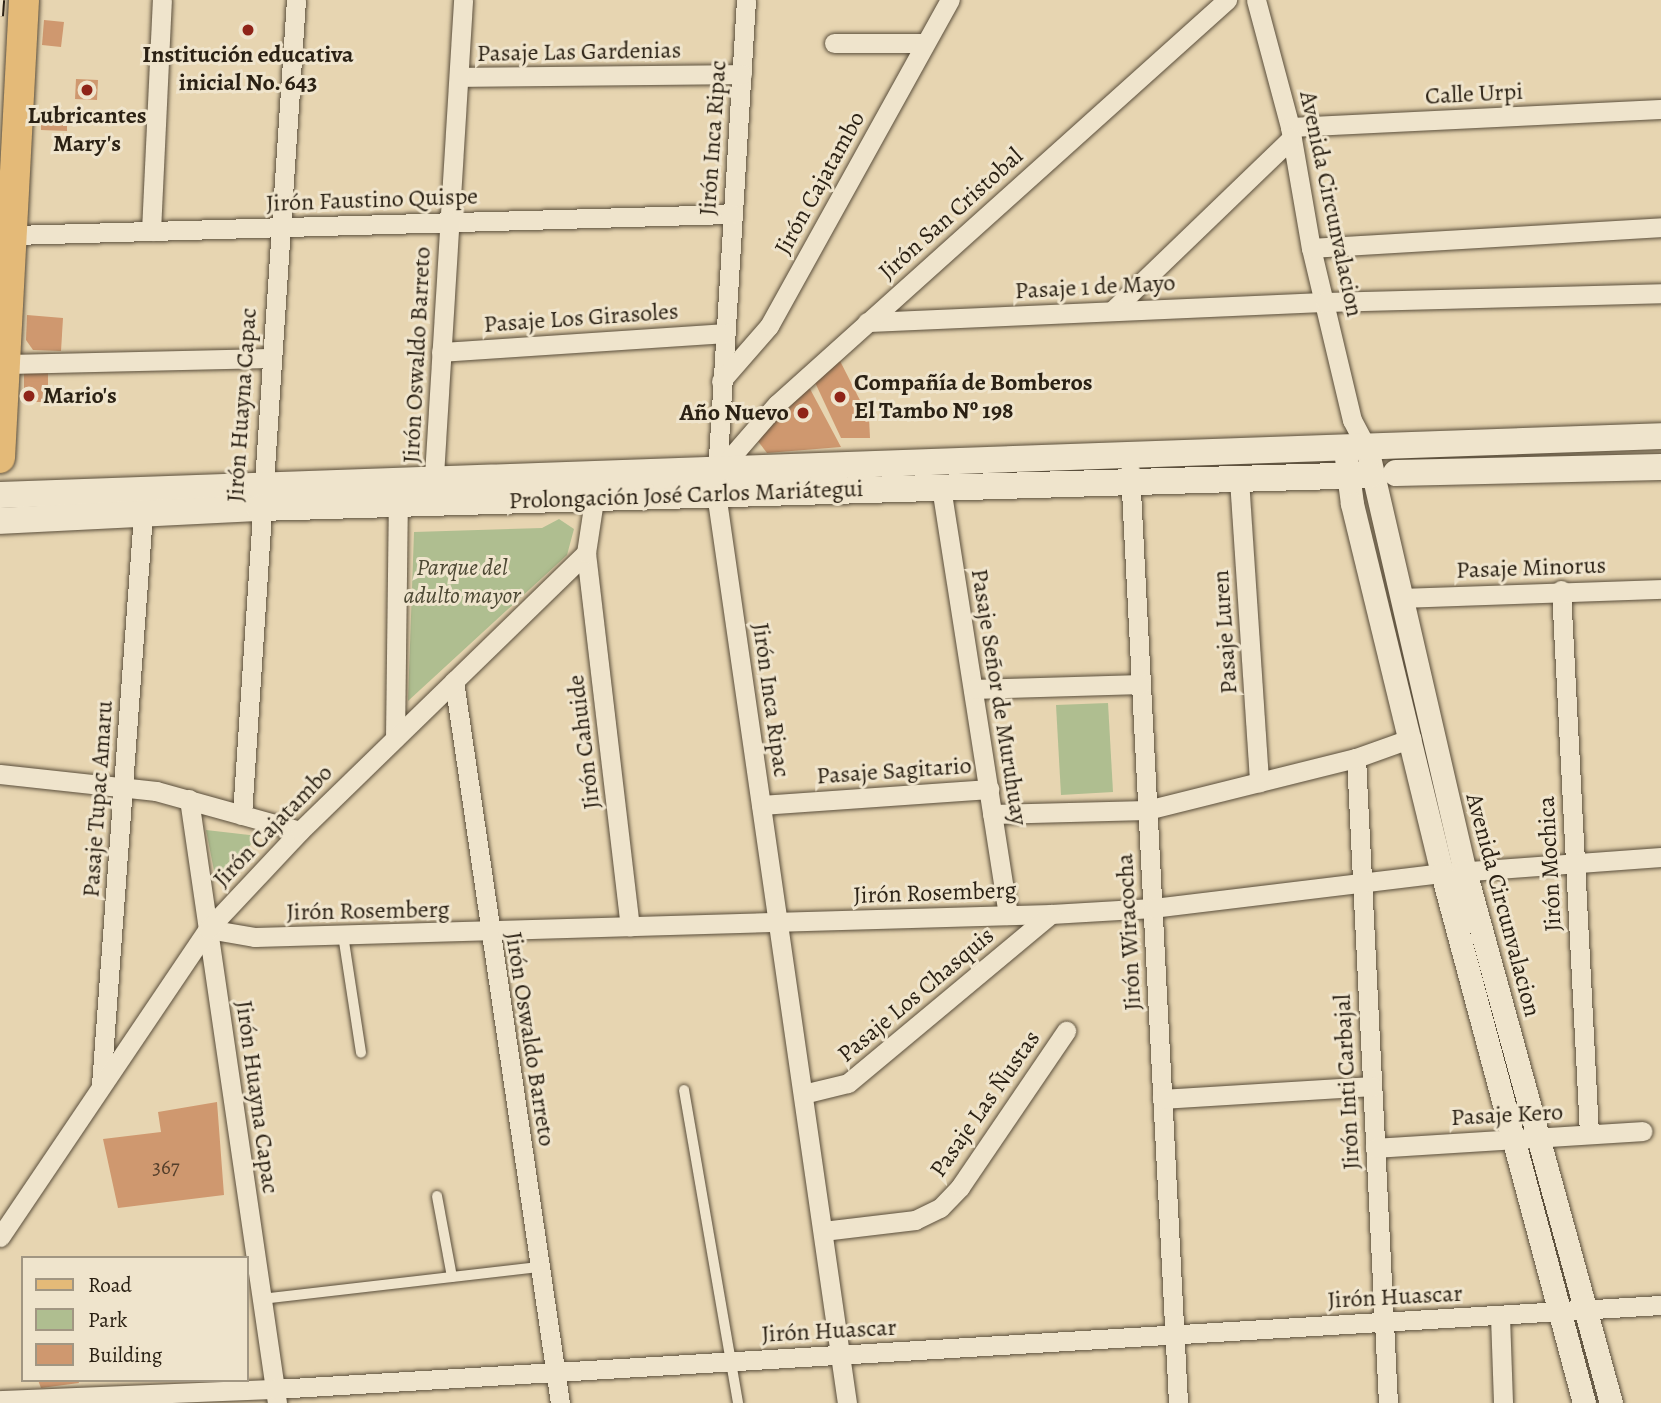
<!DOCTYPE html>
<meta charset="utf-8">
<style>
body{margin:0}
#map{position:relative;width:1661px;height:1403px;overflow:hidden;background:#e7d5b1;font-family:Alegreya,serif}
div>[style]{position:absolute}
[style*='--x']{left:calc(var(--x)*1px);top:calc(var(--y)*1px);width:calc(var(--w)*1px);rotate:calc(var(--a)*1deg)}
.green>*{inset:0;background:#afbe90}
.building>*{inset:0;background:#cf986f}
.roads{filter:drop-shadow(0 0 2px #5a4e3b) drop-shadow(0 0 2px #5a4e3b)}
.service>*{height:10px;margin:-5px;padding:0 5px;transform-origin:5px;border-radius:5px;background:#efe4cc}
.minor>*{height:19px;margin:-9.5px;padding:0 9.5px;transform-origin:9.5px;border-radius:9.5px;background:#efe4cc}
.tertiary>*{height:23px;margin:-11.5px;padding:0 11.5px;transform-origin:11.5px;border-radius:11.5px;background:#efe4cc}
.secondary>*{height:26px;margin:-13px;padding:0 13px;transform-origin:13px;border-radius:13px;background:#efe4cc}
.primary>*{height:30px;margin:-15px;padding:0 15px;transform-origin:15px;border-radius:15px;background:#e4ba78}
.rail>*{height:8px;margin-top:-4px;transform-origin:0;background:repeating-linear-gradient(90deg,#efe4cc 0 16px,#2b2114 0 32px);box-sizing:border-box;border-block:2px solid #2b2114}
.dots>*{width:19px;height:19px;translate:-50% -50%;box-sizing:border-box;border:4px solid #efe4cc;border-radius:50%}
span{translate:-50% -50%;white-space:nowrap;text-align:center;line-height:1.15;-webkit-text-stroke:6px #efe4cc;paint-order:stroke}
.number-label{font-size:21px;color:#543f2b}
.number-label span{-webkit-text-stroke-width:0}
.street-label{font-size:24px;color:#2b2114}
.poi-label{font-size:24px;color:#2b2114;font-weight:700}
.left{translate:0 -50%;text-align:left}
.right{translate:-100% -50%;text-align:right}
.park-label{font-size:24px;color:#4c4833;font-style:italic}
.legend{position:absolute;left:21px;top:1256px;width:228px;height:126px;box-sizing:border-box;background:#efe4cc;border:2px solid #a19682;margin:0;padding:9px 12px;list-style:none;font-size:21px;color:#2b2114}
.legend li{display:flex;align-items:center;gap:14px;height:35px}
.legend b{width:35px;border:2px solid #a19682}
</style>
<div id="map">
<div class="green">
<div style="clip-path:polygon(559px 519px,574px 529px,567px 555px,408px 701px,414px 532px,542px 528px)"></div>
<div style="clip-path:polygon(1108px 703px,1113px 792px,1061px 795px,1056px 705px)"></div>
<div style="clip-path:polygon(206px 830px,259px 836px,216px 881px)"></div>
</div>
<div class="building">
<div style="clip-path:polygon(44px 20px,64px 22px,61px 47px,42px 45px)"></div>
<div style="clip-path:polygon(76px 79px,98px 80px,97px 100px,75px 99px)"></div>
<div style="clip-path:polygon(41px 115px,67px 116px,67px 131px,41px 130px)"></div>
<div style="clip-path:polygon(27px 315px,63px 318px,61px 351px,33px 350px,26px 340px)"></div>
<div style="clip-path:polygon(836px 353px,869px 418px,870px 438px,841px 438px,812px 376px)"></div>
<div style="clip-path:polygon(24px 371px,48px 372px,48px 402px,24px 402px)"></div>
<div style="clip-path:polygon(809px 387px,841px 447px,767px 453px,757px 440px)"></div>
<div style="clip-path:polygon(217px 1102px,224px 1195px,118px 1208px,103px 1139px,161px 1132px,158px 1112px)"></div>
<div style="clip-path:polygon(38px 1380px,78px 1380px,79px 1383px,41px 1388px)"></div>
</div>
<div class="roads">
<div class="service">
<div style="--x:343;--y:935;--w:119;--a:81.3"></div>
<div style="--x:684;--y:1090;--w:318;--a:80.2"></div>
<div style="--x:437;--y:1196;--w:82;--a:79.5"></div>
<div style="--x:262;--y:1299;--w:280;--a:-6.6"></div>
</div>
<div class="minor">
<div style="--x:746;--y:0;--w:494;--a:93.5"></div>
<div style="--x:716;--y:493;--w:919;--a:81.81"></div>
<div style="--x:1256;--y:0;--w:131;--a:75"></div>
<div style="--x:1290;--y:127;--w:123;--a:80.2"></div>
<div style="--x:1311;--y:248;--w:177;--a:76.6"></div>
<div style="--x:1352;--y:420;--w:32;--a:62"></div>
<div style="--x:834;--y:43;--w:90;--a:0"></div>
<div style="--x:459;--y:77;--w:283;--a:-0.6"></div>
<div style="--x:1290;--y:127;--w:371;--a:-2.8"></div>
<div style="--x:151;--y:231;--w:231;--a:-87.3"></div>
<div style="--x:14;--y:235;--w:718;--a:-1.68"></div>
<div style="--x:1311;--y:248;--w:351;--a:-3.4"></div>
<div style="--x:1113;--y:310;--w:248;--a:-43.9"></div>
<div style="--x:867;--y:322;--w:458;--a:-2.5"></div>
<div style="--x:1325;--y:302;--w:336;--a:-1.5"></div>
<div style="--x:441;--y:352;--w:284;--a:-3.8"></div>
<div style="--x:6;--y:364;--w:265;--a:-1.3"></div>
<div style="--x:721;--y:381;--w:73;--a:-48.9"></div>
<div style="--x:769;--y:326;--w:373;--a:-61"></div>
<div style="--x:1130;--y:471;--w:933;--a:87.05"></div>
<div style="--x:717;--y:473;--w:91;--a:-49"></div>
<div style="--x:777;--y:404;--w:605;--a:-41.92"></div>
<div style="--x:1239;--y:479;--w:304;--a:86.2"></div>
<div style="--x:941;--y:487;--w:433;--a:81.1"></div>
<div style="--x:433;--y:492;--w:493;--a:-86.5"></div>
<div style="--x:586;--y:553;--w:376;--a:83.3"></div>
<div style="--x:1561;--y:590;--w:545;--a:87.05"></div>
<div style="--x:1402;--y:598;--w:259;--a:-2"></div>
<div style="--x:454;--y:681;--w:730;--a:81.65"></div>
<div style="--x:973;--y:689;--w:168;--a:-1.7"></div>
<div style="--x:395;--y:738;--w:247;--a:-89.3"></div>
<div style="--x:1356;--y:758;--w:646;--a:87.16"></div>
<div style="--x:0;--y:774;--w:157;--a:6.2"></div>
<div style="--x:156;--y:791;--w:149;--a:15.5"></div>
<div style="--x:189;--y:799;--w:610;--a:81.71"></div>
<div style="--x:761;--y:805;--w:229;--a:-4"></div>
<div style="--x:992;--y:814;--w:155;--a:-1.5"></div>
<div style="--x:1147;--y:810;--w:215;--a:-14"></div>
<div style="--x:1356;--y:758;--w:59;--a:-19.7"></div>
<div style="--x:242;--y:815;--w:817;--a:-86.21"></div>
<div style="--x:208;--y:929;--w:48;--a:9.7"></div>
<div style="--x:255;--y:937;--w:796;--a:-1.66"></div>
<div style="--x:1051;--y:914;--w:102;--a:-3.4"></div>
<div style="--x:1153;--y:908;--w:291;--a:-6.9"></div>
<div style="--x:1442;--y:873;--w:220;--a:-4.2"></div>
<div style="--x:101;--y:1085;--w:573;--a:-85.79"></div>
<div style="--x:803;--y:1094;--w:46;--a:-13.7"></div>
<div style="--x:848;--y:1083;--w:264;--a:-39.8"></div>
<div style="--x:1162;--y:1099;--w:210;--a:-3.5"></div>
<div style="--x:1375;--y:1148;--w:268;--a:-3.6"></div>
<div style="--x:823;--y:1231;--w:93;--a:-6.8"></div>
<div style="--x:915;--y:1220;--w:28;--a:-26"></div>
<div style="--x:940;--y:1208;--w:29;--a:-46"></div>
<div style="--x:960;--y:1187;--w:189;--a:-55.8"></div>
<div style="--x:0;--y:1237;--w:372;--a:-56"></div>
<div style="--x:208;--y:929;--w:134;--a:-46.8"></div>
<div style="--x:300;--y:831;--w:399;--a:-44.2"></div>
<div style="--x:586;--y:553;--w:67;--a:-81.4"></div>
<div style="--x:1500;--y:1316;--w:87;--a:88"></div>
<div style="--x:0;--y:1400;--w:275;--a:-2.3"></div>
<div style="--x:275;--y:1389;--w:1389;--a:-3.47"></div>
</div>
<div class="tertiary">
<div style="--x:1367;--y:448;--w:434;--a:77"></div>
<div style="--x:1465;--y:871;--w:552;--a:74.65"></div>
<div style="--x:1345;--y:450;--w:54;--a:82.6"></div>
<div style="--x:1352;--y:504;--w:380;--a:76.3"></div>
<div style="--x:1442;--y:873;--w:549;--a:75"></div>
</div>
<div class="secondary">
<div style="--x:1396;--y:473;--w:265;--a:-1.3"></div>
<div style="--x:0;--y:495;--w:1662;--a:-2.03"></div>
<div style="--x:0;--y:521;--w:259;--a:-2.9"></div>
<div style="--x:259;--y:508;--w:1112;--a:-1.7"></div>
</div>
<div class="primary">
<div style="--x:0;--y:458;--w:459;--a:-87"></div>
</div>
</div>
<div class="rail">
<div style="--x:0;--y:16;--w:16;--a:-86"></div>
</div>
<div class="dots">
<div style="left:248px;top:30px;background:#8f2418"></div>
<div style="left:87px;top:90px;background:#8f2418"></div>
<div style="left:29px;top:396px;background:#8f2418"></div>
<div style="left:840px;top:397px;background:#8f2418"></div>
<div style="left:803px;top:413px;background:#8f2418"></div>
</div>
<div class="number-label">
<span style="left:166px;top:1167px">367</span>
</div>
<div class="street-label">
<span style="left:579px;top:52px;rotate:-1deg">Pasaje Las Gardenias</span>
<span style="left:1474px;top:94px;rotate:-3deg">Calle Urpi</span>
<span style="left:713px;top:138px;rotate:-86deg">Jirón Inca Ripac</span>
<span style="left:820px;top:183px;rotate:-61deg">Jirón Cajatambo</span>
<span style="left:372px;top:200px;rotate:-2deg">Jirón Faustino Quispe</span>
<span style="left:1331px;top:204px;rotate:78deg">Avenida Circunvalacion</span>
<span style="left:951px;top:214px;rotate:-42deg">Jirón San Cristobal</span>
<span style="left:1095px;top:287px;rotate:-3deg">Pasaje 1 de Mayo</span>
<span style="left:581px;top:318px;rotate:-4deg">Pasaje Los Girasoles</span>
<span style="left:417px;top:355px;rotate:-87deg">Jirón Oswaldo Barreto</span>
<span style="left:242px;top:405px;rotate:-86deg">Jirón Huayna Capac</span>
<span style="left:686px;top:495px;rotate:-2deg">Prolongación José Carlos Mariátegui</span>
<span style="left:1531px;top:568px;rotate:-2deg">Pasaje Minorus</span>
<span style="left:1225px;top:632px;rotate:-94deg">Pasaje Luren</span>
<span style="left:999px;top:697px;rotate:81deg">Pasaje Señor de Muruhuay</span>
<span style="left:771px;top:700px;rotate:82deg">Jirón Inca Ripac</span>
<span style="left:584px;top:742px;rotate:-97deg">Jirón Cahuide</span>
<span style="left:894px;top:771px;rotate:-4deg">Pasaje Sagitario</span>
<span style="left:98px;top:799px;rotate:-86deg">Pasaje Tupac Amaru</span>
<span style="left:273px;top:826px;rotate:-46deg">Jirón Cajatambo</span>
<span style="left:1550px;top:864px;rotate:-93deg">Jirón Mochica</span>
<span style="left:935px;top:893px;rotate:-2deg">Jirón Rosemberg</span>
<span style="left:1503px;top:905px;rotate:75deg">Avenida Circunvalacion</span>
<span style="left:368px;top:911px;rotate:-1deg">Jirón Rosemberg</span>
<span style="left:1129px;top:932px;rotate:-93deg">Jirón Wiracocha</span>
<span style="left:916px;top:995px;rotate:-40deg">Pasaje Los Chasquis</span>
<span style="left:530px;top:1039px;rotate:81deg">Jirón Oswaldo Barreto</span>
<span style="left:1347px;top:1082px;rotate:-93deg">Jirón Inti Carbajal</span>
<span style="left:257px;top:1097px;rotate:82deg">Jirón Huayna Capac</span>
<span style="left:985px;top:1104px;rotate:-55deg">Pasaje Las Ñustas</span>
<span style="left:1507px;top:1115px;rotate:-3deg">Pasaje Kero</span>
<span style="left:1395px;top:1297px;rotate:-3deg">Jirón Huascar</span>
<span style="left:829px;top:1331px;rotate:-3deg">Jirón Huascar</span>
</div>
<div class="poi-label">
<span style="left:248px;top:69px">Institución educativa<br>inicial No. 643</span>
<span style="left:87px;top:130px">Lubricantes<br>Mary's</span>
<span class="left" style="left:854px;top:397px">Compañía de Bomberos<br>El Tambo Nº 198</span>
<span class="left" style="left:43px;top:396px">Mario's</span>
<span class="right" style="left:789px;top:413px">Año Nuevo</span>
</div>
<div class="park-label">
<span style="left:462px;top:582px">Parque del<br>adulto mayor</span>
</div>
<ul class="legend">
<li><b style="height:9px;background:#e4ba78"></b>Road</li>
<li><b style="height:19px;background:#afbe90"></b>Park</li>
<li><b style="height:19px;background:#cf986f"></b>Building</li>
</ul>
</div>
